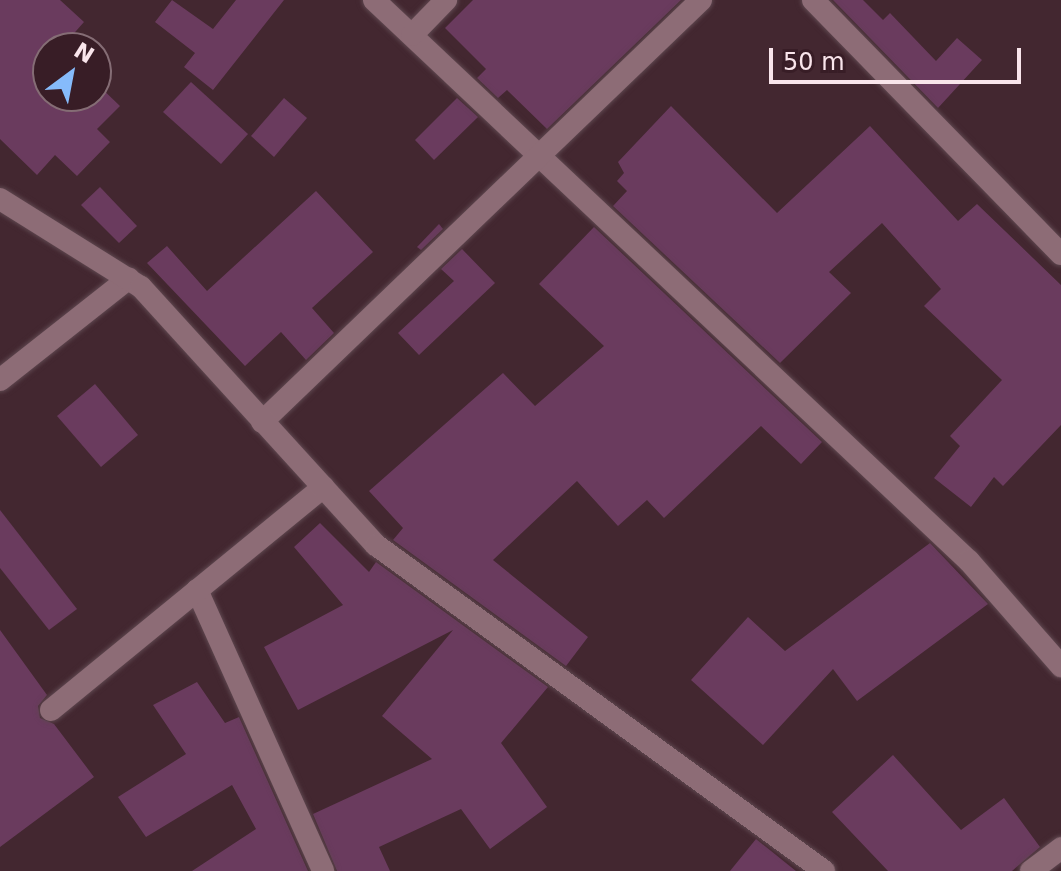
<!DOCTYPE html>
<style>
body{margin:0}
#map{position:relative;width:1061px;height:871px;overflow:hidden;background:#432730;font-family:"DejaVu Sans",sans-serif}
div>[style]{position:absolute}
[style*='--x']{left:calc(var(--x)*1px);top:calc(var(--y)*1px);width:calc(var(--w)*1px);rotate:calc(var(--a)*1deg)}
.building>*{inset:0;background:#6a3b5e}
.roads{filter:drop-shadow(0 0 2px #5e474f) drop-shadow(0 0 2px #5e474f)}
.minor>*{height:22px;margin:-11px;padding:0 11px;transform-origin:11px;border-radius:11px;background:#8d6c76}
.tertiary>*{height:22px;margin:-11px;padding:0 11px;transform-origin:11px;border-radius:11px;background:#8d6c76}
span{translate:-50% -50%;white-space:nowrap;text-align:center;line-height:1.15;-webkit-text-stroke:6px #381d26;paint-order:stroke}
.north{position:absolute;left:32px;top:32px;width:80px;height:80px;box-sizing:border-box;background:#381d26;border:2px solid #856d75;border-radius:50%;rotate:32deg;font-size:22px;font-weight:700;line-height:32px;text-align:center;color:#f9e5eb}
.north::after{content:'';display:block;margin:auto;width:28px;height:36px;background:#86bbfb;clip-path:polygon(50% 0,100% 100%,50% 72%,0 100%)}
.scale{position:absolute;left:769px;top:48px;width:252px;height:36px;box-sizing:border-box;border:4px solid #f9e5eb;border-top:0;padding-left:10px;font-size:24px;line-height:28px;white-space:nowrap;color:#f9e5eb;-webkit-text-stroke:6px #381d26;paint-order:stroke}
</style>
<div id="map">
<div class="building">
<div style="clip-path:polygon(0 0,60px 0,84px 22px,61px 48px,48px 48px,48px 96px,96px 96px,96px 83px,120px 106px,97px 129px,110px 142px,77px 176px,55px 155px,37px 175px,0 139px)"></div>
<div style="clip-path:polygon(172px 0,213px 29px,236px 0,284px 0,213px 90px,184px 67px,195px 53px,155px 22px)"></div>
<div style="clip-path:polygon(473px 0,681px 0,547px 129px,507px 90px,498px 98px,477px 78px,486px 69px,445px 28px)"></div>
<div style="clip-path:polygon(833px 0,863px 0,883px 20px,890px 13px,936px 61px,957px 38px,982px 60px,938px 108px)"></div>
<div style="clip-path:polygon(191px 82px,248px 134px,221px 164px,163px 112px)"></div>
<div style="clip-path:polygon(284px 98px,307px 118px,274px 157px,251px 136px)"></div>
<div style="clip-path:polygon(457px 98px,478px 117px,434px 160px,415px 140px)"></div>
<div style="clip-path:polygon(671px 106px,777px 213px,870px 126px,958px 221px,977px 204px,1061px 285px,1061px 425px,1003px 486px,994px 477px,971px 507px,934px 478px,960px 446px,950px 436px,1002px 380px,924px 306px,941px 289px,882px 223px,829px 272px,851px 293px,780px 363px,613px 206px,627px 191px,617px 181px,624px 173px,618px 162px)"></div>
<div style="clip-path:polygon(100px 187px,137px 226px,119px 243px,81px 205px)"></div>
<div style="clip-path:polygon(316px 191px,373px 252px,312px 308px,334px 333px,306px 360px,281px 332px,245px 366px,147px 263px,167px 246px,207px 291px)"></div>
<div style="clip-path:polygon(439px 224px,443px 229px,421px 250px,417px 247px)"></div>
<div style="clip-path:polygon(594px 227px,822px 442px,801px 464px,761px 426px,664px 518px,647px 500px,618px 526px,577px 481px,493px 560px,588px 637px,566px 666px,393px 540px,403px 528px,369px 491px,503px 373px,535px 406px,604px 346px,539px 284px)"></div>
<div style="clip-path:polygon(462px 249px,495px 283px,419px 355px,398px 333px,454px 281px,441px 269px)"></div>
<div style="clip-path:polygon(95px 384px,138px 435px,101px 467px,57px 416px)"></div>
<div style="clip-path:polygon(0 510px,77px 609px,49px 630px,0 568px)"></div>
<div style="clip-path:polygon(320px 523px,369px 572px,376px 562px,548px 687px,501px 743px,547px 807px,490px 849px,461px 809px,379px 847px,390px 871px,337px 871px,313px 814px,432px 759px,382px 716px,453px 630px,298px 710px,264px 647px,343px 605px,294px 547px)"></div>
<div style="clip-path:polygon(930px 543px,988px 604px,857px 701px,833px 669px,763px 745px,691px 680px,748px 617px,785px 651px)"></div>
<div style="clip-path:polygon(0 630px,47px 695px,38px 706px,40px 718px,54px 724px,94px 777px,0 847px)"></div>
<div style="clip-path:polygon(197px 682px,225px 723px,239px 717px,308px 871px,192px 871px,256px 829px,232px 785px,146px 837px,118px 797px,186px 754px,153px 705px)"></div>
<div style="clip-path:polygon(893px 755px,961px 830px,1004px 798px,1040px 847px,1012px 871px,888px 871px,832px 812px)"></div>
<div style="clip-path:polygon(756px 839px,796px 871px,730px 871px)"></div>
</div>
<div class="roads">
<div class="minor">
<div style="--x:374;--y:0;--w:818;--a:43.32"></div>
<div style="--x:969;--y:561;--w:140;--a:48.8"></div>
<div style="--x:813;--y:0;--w:355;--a:45.7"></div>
<div style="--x:412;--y:35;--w:49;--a:-45.8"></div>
<div style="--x:0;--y:380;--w:164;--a:-38.3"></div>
<div style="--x:262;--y:422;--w:609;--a:-43.87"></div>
<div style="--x:197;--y:590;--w:308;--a:65.8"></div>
<div style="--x:51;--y:710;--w:352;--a:-39.3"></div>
<div style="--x:1031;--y:871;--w:38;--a:-37"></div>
</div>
<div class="tertiary">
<div style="--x:0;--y:199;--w:166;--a:32"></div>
<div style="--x:141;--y:287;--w:349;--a:47.7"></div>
<div style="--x:376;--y:545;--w:554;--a:36.04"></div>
</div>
</div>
<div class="north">N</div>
<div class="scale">50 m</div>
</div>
